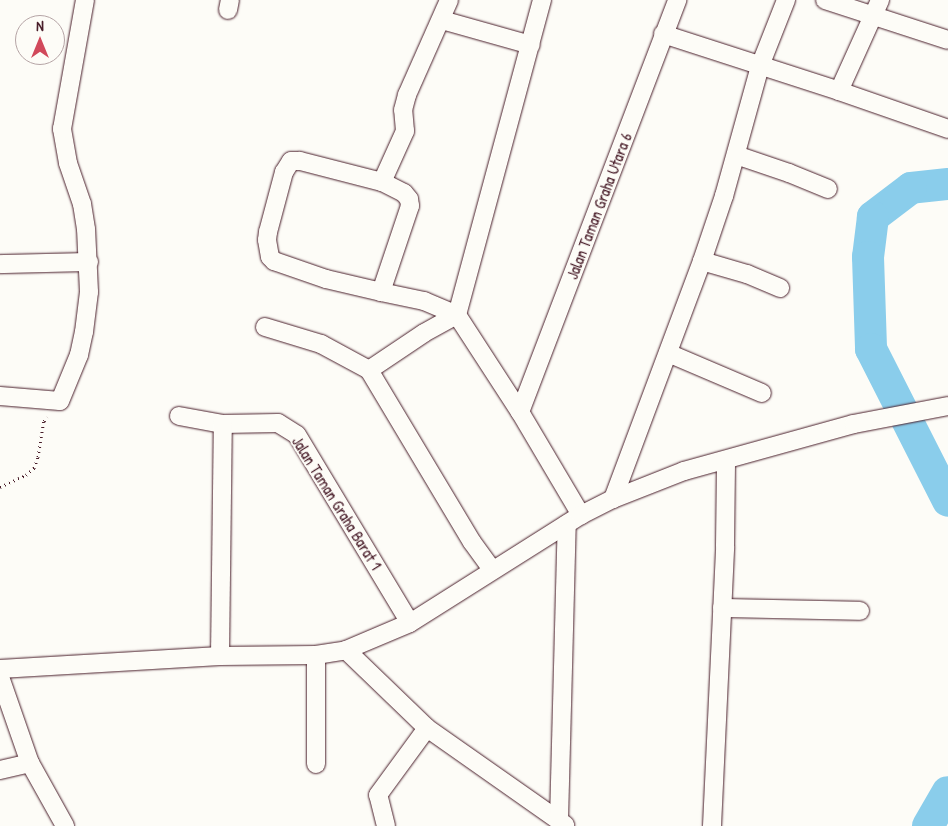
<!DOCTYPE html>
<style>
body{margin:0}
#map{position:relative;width:948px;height:826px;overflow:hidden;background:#fdfcf7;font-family:"Patrick Hand",sans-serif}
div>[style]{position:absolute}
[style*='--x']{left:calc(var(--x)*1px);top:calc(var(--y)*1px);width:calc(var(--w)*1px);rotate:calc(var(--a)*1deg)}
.river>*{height:32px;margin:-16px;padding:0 16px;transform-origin:16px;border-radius:16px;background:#8acdeb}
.path>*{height:3px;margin-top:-1.5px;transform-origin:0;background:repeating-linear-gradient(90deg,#4a1f2b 0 1px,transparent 0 5px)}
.roads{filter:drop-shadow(0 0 1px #4a1f2b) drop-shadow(0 0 1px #4a1f2b)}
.minor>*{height:18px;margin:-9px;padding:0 9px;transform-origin:9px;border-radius:9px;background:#fdfcf7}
span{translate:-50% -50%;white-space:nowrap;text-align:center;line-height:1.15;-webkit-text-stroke:4px #fdfcf7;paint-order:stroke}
.street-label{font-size:16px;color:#4a1f2b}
.north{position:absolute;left:15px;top:15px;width:50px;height:50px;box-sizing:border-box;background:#fdfcf7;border:1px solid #b5a4a5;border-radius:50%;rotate:0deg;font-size:14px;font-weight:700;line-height:20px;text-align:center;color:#4a1f2b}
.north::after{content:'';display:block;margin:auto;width:18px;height:22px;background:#d1495b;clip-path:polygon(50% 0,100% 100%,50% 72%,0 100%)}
</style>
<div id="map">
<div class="river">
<div style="--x:948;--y:184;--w:37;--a:174"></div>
<div style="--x:911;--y:188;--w:48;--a:142.7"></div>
<div style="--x:873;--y:217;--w:40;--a:97.1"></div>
<div style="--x:868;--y:257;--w:92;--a:88.1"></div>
<div style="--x:871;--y:349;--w:170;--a:63.1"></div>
<div style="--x:928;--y:826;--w:39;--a:-60"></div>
</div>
<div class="path">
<div style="--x:0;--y:487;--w:29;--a:-25"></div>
<div style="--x:26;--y:475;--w:11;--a:-41"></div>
<div style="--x:34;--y:468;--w:12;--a:-70"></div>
<div style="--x:38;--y:457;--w:36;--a:-81"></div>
<div style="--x:44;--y:421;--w:5;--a:-53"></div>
</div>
<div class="roads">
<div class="minor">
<div style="--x:825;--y:0;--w:129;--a:18"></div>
<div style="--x:228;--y:10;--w:10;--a:-79"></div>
<div style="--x:442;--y:20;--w:92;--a:15.7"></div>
<div style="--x:663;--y:34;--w:185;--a:17.9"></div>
<div style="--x:839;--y:91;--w:115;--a:19.2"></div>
<div style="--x:839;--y:91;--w:100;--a:-65.7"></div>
<div style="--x:736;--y:155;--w:56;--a:18.8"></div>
<div style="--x:789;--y:173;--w:42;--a:22.3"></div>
<div style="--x:382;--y:182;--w:85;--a:-165.6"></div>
<div style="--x:300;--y:161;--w:9;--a:180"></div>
<div style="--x:291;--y:161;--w:13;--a:122"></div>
<div style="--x:284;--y:172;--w:62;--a:104.9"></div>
<div style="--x:268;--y:232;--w:8;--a:97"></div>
<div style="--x:267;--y:240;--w:17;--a:80"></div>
<div style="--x:270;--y:257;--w:6;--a:45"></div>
<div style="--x:274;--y:261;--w:55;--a:19.1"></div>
<div style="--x:326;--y:279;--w:57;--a:13.3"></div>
<div style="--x:381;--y:292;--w:91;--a:-71.4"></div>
<div style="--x:410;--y:206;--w:7;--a:-98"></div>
<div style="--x:409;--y:199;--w:8;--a:-130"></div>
<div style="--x:404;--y:193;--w:25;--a:-153"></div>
<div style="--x:382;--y:182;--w:56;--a:-65.7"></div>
<div style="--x:405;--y:131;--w:21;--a:-95"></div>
<div style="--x:403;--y:110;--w:16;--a:-75"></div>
<div style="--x:407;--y:95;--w:104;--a:-66.1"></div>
<div style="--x:702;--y:261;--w:47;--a:16.1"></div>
<div style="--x:747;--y:274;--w:36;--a:23"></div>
<div style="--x:0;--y:264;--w:89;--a:-1.3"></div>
<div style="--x:381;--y:292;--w:44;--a:11.8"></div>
<div style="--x:424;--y:301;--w:36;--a:23"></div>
<div style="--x:457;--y:315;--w:116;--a:57"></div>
<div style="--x:520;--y:412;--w:120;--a:59.4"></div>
<div style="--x:265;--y:327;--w:59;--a:16.9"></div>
<div style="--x:321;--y:344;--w:55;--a:28.4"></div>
<div style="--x:369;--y:370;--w:66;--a:-33.9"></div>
<div style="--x:424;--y:333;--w:38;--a:-29"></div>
<div style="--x:457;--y:315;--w:326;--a:-74.9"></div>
<div style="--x:668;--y:353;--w:102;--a:23.1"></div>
<div style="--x:369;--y:370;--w:200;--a:59.1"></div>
<div style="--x:472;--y:542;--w:34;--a:54"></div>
<div style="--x:0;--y:396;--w:60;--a:4.8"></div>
<div style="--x:60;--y:401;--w:50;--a:-67.6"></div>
<div style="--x:79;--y:355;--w:24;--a:-78"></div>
<div style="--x:84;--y:332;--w:40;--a:-82.9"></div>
<div style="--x:89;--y:292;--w:63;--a:-92.7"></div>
<div style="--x:86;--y:229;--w:25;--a:-99"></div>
<div style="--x:82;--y:204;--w:43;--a:-108.9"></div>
<div style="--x:68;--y:163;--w:35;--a:-100"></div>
<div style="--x:62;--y:129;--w:131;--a:-79.9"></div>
<div style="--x:520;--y:412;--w:441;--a:-69.1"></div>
<div style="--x:179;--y:416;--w:45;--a:10.3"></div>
<div style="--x:223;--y:424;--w:55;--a:-1"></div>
<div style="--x:278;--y:423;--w:22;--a:32"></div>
<div style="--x:297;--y:435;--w:219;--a:59"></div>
<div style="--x:613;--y:499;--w:254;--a:-69.5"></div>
<div style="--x:702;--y:261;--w:69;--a:-71.3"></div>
<div style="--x:724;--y:196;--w:135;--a:-74.5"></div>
<div style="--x:760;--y:66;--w:71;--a:-68.5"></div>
<div style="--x:722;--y:608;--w:138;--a:1.2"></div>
<div style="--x:346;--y:650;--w:112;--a:43.9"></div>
<div style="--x:427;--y:728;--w:169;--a:35.1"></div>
<div style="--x:220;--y:656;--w:232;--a:-89.3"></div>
<div style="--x:0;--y:669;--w:220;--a:-3.4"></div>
<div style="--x:220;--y:656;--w:96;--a:-0.6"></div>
<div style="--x:316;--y:655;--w:30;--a:-9"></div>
<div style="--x:346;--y:650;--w:69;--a:-22.9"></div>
<div style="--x:410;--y:623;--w:202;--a:-32.3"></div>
<div style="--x:581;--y:515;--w:36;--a:-27"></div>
<div style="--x:613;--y:499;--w:76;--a:-21.5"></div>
<div style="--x:684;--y:471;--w:176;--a:-15.5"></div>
<div style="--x:854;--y:424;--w:96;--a:-10.8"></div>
<div style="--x:0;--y:677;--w:91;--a:70.8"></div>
<div style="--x:30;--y:763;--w:72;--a:60.9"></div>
<div style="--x:316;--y:764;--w:109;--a:-90"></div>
<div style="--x:0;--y:770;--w:31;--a:-13"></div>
<div style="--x:559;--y:820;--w:296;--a:-88.5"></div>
<div style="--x:386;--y:826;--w:32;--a:-104"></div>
<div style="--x:378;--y:795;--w:83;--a:-53.8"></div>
<div style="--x:712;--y:826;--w:280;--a:-87.3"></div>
<div style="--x:725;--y:546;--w:85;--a:-89.3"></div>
</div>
</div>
<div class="street-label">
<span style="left:599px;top:206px;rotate:-69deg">Jalan Taman Graha Utara 6</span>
<span style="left:337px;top:503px;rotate:58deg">Jalan Taman Graha Barat 1</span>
</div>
<div class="north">N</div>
</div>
